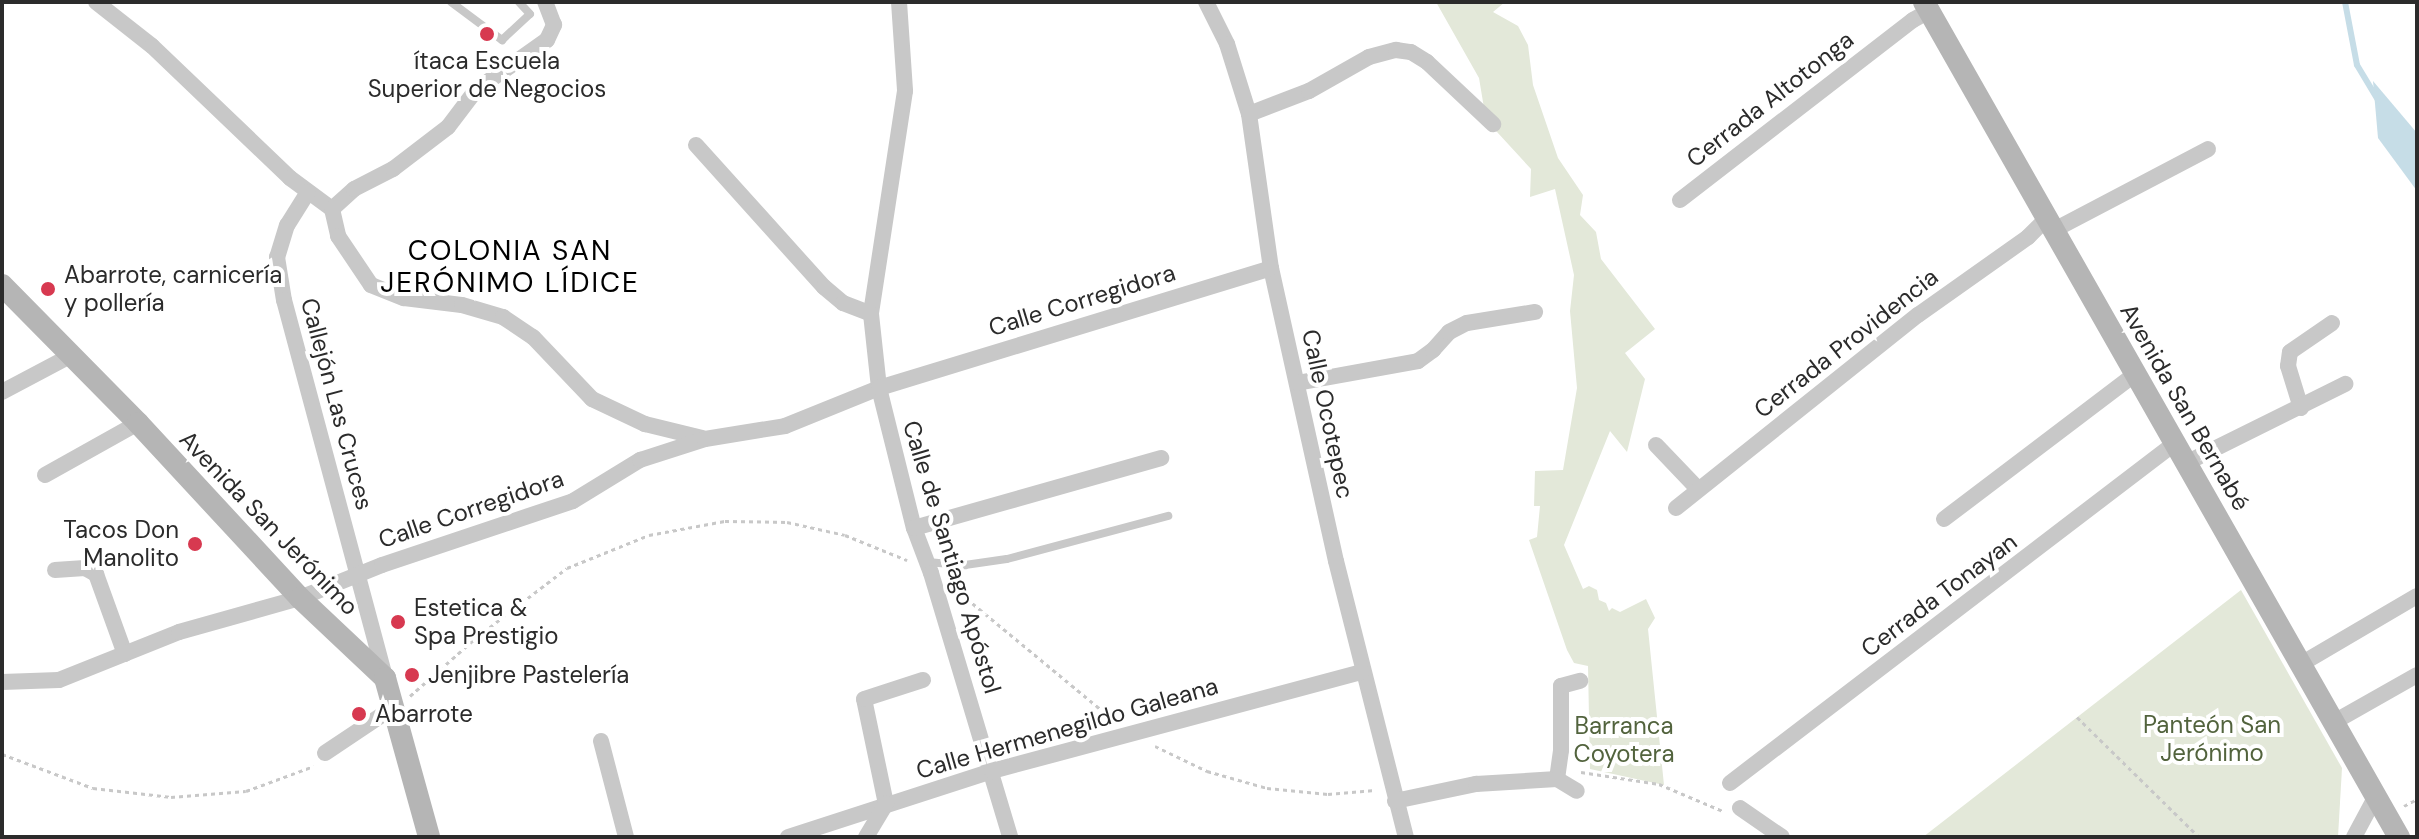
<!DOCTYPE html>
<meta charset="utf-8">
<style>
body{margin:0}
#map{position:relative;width:2419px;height:839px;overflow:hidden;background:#fff;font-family:"DM Sans",sans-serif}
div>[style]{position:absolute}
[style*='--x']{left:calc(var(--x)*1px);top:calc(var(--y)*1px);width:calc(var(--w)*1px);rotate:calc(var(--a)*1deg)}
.green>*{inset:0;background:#e3e8d9}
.water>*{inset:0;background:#c6dde7}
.stream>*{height:6px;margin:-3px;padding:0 3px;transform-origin:3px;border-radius:3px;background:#c6dde7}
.path>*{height:3px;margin-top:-1.5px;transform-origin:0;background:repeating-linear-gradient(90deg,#c8c8c8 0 4px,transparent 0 8px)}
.service>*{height:8px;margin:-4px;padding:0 4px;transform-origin:4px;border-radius:4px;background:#c8c8c8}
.minor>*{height:16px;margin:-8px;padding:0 8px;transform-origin:8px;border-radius:8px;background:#c8c8c8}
.secondary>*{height:22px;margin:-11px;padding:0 11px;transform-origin:11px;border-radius:11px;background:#b5b5b5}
.dots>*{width:22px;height:22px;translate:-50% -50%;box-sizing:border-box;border:4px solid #fff;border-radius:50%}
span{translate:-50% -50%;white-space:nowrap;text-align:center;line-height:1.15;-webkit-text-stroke:8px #fff;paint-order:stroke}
.poi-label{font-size:24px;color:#2b2b2b}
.left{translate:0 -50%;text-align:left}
.right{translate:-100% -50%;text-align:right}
.street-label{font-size:24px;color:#2b2b2b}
.park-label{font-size:24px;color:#52633d}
.quarter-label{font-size:28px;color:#000;letter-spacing:2px}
.frame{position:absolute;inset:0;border:4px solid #2b2b2b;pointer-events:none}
</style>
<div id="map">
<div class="green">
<div style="clip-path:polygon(1436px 2px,1505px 2px,1493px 12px,1518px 26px,1528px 45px,1533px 85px,1558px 158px,1583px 195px,1580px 215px,1596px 232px,1601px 259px,1655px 329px,1625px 353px,1645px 379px,1627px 452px,1610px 431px,1564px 545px,1583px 589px,1589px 586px,1597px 590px,1599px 600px,1606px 603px,1609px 611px,1612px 608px,1620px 612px,1646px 599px,1655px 618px,1648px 629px,1664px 785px,1590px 769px,1588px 666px,1574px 663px,1567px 650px,1529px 540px,1537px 537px,1540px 506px,1534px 506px,1535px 471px,1563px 470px,1577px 388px,1570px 311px,1574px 275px,1555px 189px,1530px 197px,1531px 169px,1486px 120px,1479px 78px)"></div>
<div style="clip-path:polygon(2241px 590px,2342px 768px,2338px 837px,1923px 837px)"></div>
</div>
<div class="water">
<div style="clip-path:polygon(2373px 81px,2417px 133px,2417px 191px,2378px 138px)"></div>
</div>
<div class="stream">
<div style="--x:2345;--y:2;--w:64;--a:79.2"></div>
<div style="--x:2357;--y:65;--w:41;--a:59"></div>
</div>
<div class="path">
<div style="--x:954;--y:588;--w:209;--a:39.6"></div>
<div style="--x:410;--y:696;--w:89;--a:-41.4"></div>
<div style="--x:477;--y:637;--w:113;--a:-37.5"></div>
<div style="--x:567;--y:568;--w:88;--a:-21.9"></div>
<div style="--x:649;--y:535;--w:77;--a:-10.4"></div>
<div style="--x:725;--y:521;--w:62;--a:0.9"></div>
<div style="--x:787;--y:522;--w:59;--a:12.6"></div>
<div style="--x:845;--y:535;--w:67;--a:22"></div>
<div style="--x:2077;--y:717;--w:171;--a:44.5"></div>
<div style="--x:1155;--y:746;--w:58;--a:25.7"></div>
<div style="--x:1207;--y:771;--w:62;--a:15.8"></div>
<div style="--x:1267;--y:788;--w:61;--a:5.6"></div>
<div style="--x:1328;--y:794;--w:47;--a:-4.9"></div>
<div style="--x:2;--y:754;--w:97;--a:20.5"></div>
<div style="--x:93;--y:788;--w:79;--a:6.6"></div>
<div style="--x:171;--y:797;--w:75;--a:-4.6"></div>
<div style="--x:246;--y:791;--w:72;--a:-20.2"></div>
<div style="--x:1581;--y:772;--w:79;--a:8.7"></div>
<div style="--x:1659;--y:784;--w:69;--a:22.9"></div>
<div style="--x:2404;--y:806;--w:15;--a:-28"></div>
</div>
<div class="service">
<div style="--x:451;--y:2;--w:64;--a:36.7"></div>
<div style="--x:502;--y:40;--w:38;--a:-43"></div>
<div style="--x:530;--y:14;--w:16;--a:-133"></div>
<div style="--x:927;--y:562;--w:38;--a:5"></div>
<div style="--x:965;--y:565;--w:42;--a:-8.1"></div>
<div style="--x:1007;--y:559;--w:167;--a:-15"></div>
</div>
<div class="minor">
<div style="--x:96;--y:2;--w:71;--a:38.2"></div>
<div style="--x:152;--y:46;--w:191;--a:43.7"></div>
<div style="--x:290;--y:178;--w:52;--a:36.4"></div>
<div style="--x:899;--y:2;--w:89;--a:86.1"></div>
<div style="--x:905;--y:91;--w:226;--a:98.7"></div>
<div style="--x:871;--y:314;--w:74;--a:83.8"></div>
<div style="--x:879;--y:388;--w:144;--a:76"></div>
<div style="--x:914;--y:528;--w:48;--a:69.3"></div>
<div style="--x:931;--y:573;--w:276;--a:73.3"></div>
<div style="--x:1206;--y:2;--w:47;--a:63.4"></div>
<div style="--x:1227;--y:44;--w:73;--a:72.6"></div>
<div style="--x:1249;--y:114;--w:156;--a:81.9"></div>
<div style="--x:1271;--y:268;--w:300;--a:77.5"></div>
<div style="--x:1336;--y:561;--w:285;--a:75.8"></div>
<div style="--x:1249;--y:114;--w:64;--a:-21"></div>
<div style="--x:1309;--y:91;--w:69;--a:-29.5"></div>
<div style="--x:1369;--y:57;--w:28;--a:-15"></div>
<div style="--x:1396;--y:50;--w:15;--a:8"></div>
<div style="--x:1411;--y:52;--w:19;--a:32"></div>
<div style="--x:1427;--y:62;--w:91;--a:43.2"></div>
<div style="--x:696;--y:145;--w:191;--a:48"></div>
<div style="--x:824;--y:287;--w:25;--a:40"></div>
<div style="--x:843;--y:303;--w:30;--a:21"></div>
<div style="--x:308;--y:192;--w:39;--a:122"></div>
<div style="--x:287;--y:225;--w:34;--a:107"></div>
<div style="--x:277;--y:257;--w:44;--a:80.8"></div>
<div style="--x:284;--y:300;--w:390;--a:75"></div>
<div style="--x:1680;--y:200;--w:294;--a:-37.7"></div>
<div style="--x:1913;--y:20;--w:18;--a:-29"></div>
<div style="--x:332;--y:209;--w:28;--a:77"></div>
<div style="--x:338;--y:236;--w:59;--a:56"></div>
<div style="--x:371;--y:285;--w:35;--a:22"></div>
<div style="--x:404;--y:298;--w:58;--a:6.9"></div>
<div style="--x:462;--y:305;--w:43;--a:16.3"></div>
<div style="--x:503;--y:317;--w:36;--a:34"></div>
<div style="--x:533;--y:337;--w:86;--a:46.4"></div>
<div style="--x:592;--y:399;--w:59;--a:25.3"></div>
<div style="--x:645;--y:424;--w:59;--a:13.8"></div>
<div style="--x:332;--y:209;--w:30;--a:-42"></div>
<div style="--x:354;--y:189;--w:44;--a:-27.1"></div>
<div style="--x:393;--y:169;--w:69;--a:-37.4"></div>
<div style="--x:448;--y:127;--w:46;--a:-52.9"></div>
<div style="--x:476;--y:90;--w:87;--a:-35.2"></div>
<div style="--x:547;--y:40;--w:17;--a:-65"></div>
<div style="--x:554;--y:25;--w:25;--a:-111"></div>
<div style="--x:2054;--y:230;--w:174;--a:-27.7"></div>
<div style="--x:1297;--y:383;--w:123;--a:-10.3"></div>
<div style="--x:1418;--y:361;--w:19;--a:-36"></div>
<div style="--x:1433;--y:350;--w:24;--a:-48"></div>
<div style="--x:1449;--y:332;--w:20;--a:-27"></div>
<div style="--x:1467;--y:323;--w:69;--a:-9.2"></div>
<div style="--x:2;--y:392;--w:79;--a:-27.9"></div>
<div style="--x:2301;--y:408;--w:44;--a:-107.2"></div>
<div style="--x:2288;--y:366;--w:14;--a:-82"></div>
<div style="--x:2290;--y:352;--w:51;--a:-34.6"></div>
<div style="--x:1656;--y:445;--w:61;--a:46.3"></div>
<div style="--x:2186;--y:463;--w:178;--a:-26.4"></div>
<div style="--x:45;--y:475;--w:107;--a:-29.2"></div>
<div style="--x:1676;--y:508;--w:310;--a:-38.6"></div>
<div style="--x:1918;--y:315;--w:135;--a:-35.3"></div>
<div style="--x:2028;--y:237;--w:27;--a:-45"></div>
<div style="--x:1944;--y:519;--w:241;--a:-37.2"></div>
<div style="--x:914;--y:528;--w:257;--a:-15.8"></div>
<div style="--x:55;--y:570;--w:30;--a:-4"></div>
<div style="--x:85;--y:568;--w:13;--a:29"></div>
<div style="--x:96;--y:574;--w:85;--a:70.1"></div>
<div style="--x:2301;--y:664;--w:134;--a:-30.4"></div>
<div style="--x:2;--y:682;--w:57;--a:-2"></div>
<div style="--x:59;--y:680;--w:129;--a:-21.8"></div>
<div style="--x:179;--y:632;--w:126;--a:-15.7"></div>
<div style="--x:300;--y:598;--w:88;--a:-21.9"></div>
<div style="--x:382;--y:565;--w:201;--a:-18.5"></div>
<div style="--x:573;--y:501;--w:79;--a:-31.5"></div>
<div style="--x:640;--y:460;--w:68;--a:-17.9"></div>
<div style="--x:705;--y:439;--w:81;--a:-9.2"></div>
<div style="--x:785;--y:426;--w:101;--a:-22"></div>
<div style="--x:879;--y:388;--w:410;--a:-17"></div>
<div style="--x:2334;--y:722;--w:95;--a:-29.5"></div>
<div style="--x:601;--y:741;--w:99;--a:75.4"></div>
<div style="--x:325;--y:753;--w:83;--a:-33.7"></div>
<div style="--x:1557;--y:779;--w:29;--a:-82"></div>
<div style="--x:1561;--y:750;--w:64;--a:-90"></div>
<div style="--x:1561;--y:686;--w:20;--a:-15"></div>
<div style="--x:1730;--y:783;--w:560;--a:-37.38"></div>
<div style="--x:1395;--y:801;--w:83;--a:-11.9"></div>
<div style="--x:1476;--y:784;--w:81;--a:-3.5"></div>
<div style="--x:1557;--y:779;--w:23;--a:31"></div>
<div style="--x:886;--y:804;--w:107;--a:-101.8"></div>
<div style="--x:864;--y:699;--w:62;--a:-17.9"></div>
<div style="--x:1740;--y:808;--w:51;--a:34.6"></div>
<div style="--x:788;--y:837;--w:214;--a:-17.9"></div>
<div style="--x:992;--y:771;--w:383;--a:-15"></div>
<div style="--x:866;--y:837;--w:39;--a:-59"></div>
<div style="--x:2354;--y:837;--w:47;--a:-61.8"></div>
</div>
<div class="secondary">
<div style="--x:1924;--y:2;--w:961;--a:60.37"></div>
<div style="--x:2;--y:285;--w:194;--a:45.4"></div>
<div style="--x:138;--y:423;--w:238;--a:47.2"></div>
<div style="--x:300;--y:598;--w:117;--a:43.3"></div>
<div style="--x:385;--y:678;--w:165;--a:74.5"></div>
</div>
<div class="dots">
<div style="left:487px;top:34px;background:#d73950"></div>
<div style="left:48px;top:289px;background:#d73950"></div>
<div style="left:195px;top:544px;background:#d73950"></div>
<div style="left:398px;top:622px;background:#d73950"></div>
<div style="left:412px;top:675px;background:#d73950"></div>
<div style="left:359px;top:714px;background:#d73950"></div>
</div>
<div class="poi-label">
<span style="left:487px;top:75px">ítaca Escuela<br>Superior de Negocios</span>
<span class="left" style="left:64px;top:289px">Abarrote, carnicería<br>y pollería</span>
<span class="right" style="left:179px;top:544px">Tacos Don<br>Manolito</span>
<span class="left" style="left:414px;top:622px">Estetica &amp;<br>Spa Prestigio</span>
<span class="left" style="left:428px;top:675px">Jenjibre Pastelería</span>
<span class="left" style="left:375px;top:714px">Abarrote</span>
</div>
<div class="street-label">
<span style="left:1770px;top:99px;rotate:-38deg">Cerrada Altotonga</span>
<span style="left:1082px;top:300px;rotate:-17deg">Calle Corregidora</span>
<span style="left:1846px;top:343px;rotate:-38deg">Cerrada Providencia</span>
<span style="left:337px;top:404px;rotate:75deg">Callejón Las Cruces</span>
<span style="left:2185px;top:407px;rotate:60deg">Avenida San Bernabé</span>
<span style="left:1328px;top:414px;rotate:78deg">Calle Ocotepec</span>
<span style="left:471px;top:509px;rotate:-19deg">Calle Corregidora</span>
<span style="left:269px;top:523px;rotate:46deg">Avenida San Jerónimo</span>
<span style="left:952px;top:557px;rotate:73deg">Calle de Santiago Apóstol</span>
<span style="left:1939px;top:595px;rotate:-37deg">Cerrada Tonayan</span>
<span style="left:1067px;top:728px;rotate:-16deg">Calle Hermenegildo Galeana</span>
</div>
<div class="park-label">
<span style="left:2212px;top:739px">Panteón San<br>Jerónimo</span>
<span style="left:1624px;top:740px">Barranca<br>Coyotera</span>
</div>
<div class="quarter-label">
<span style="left:510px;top:267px">COLONIA SAN<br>JERÓNIMO LÍDICE</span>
</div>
<div class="frame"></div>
</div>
